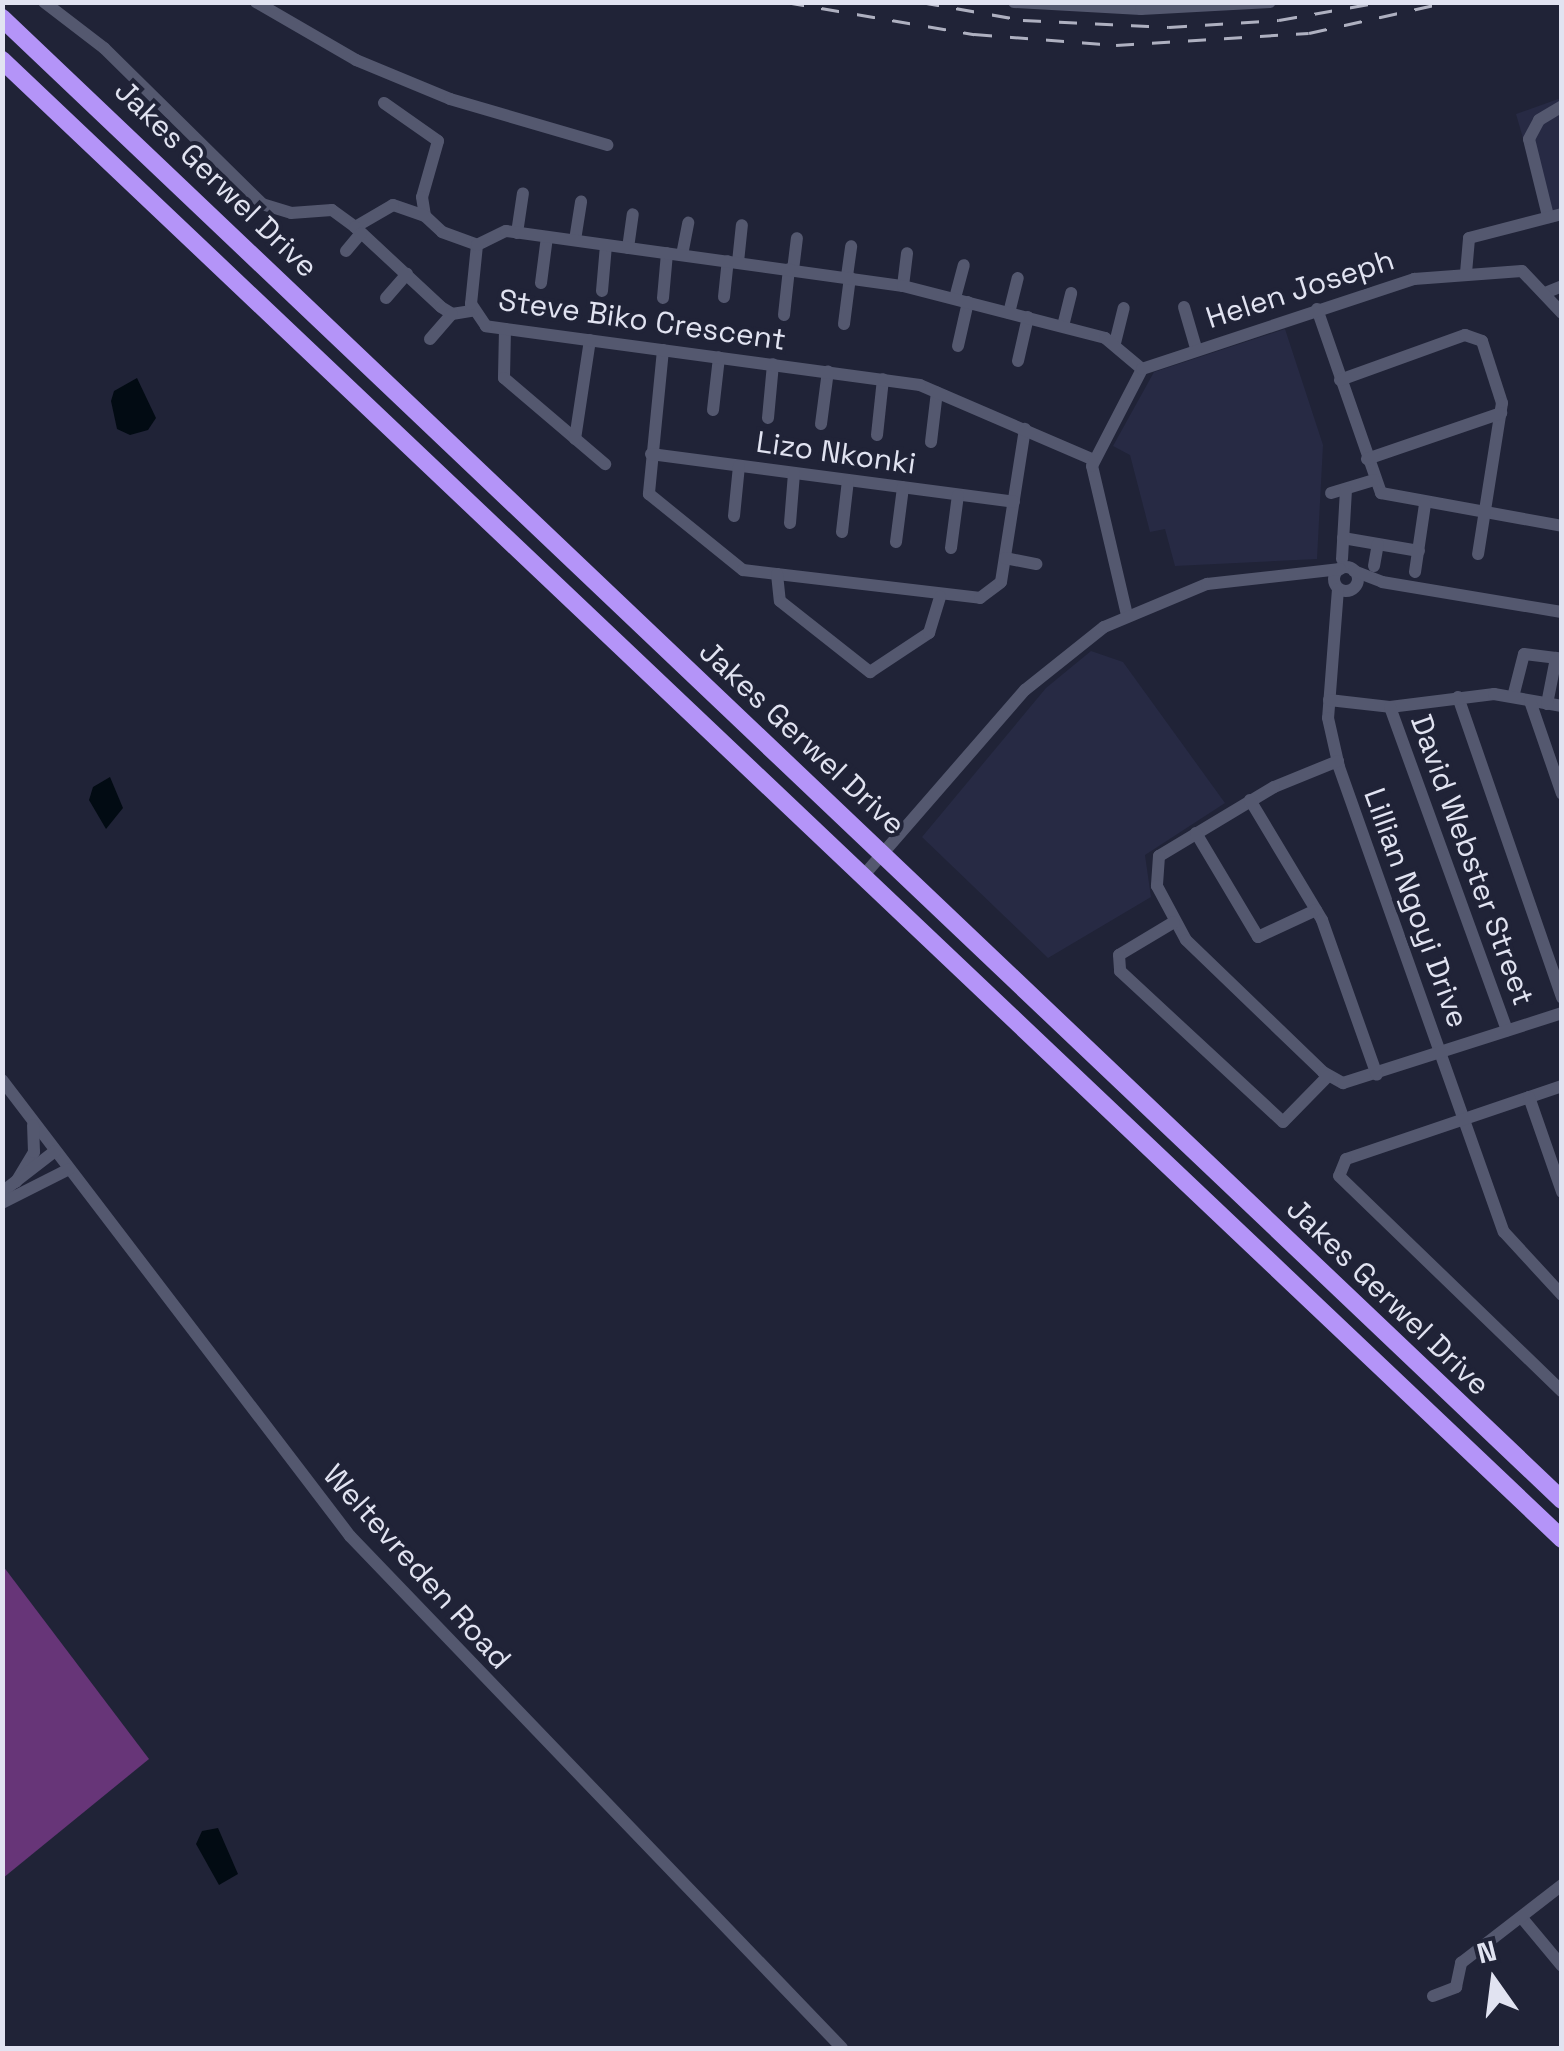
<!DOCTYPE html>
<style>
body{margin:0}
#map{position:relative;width:1564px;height:2051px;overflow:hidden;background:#202337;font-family:"Space Grotesk",sans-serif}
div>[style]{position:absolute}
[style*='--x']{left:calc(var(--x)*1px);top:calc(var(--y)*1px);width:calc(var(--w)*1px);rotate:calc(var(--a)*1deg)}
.built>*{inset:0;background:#272a44}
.green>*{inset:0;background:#673578}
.water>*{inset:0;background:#020b13}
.minor>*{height:12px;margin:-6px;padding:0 6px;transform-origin:6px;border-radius:6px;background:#54586f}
.minor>.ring{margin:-6px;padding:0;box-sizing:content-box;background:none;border:12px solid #54586f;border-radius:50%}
.highway>*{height:18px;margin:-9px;padding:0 9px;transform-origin:9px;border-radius:9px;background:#b494f8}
.rail>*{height:2.5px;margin-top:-1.25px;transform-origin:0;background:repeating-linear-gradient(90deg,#aeb0c0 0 18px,transparent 0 36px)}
span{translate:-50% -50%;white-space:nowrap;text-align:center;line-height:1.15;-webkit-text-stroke:8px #202337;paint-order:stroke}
.street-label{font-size:30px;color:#e1e3f1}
.frame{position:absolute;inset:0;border:5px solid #e1e3f1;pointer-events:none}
.north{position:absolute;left:1444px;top:1931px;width:100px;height:100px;-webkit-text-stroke:8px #202337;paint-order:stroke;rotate:346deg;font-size:28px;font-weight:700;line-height:40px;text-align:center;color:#e1e3f1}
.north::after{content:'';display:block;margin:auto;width:35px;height:45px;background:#e1e3f1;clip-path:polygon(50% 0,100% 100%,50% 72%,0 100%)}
</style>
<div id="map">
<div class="built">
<div style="clip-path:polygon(1561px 98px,1561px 220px,1548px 224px,1516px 114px)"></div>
<div style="clip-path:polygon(1285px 329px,1323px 445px,1317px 559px,1175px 566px,1165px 529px,1150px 532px,1130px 455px,1113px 446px,1154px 372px)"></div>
<div style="clip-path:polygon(1091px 651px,1123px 662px,1225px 803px,1145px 855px,1151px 897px,1048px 958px,922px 837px,1046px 688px)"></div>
</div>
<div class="green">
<div style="clip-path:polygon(3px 1566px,149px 1759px,3px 1878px,2px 1878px)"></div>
</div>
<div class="water">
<div style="clip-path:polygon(137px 378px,156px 418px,148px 430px,130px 435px,117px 429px,111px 401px,114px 391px)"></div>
<div style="clip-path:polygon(110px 777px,123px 808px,106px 829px,89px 800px,93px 787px)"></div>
<div style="clip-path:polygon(218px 1828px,238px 1874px,219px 1885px,196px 1844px,202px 1831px)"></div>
</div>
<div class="minor">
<div style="--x:44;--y:2;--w:76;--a:37.5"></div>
<div style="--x:104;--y:48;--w:222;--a:44.6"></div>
<div style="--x:262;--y:204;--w:30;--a:17"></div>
<div style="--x:291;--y:213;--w:41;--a:-4.2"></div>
<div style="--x:332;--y:210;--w:29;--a:36"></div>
<div style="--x:256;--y:2;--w:116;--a:30.1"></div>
<div style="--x:356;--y:60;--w:102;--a:22.5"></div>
<div style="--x:450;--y:99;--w:164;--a:16.3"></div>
<div style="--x:1014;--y:2;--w:127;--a:3.2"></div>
<div style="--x:1141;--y:9;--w:129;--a:-3.1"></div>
<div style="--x:384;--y:103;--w:66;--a:35.1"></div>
<div style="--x:438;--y:141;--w:58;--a:105.9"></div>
<div style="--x:422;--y:197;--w:19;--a:81"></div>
<div style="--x:425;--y:216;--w:23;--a:43"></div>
<div style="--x:442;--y:232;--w:37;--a:20"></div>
<div style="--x:425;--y:216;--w:34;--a:-161"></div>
<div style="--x:393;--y:205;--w:44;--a:149.9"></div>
<div style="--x:355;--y:227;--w:117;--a:42.9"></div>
<div style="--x:441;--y:307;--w:13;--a:32"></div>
<div style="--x:452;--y:314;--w:20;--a:-9"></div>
<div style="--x:1548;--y:216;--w:79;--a:-103.9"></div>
<div style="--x:1529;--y:139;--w:21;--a:-62"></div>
<div style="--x:1539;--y:120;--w:27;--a:-31"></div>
<div style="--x:517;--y:233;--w:40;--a:-81.5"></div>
<div style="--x:575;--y:240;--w:39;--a:-81"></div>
<div style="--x:628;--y:248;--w:34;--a:-82"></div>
<div style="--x:346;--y:251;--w:23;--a:-50"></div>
<div style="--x:682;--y:255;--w:33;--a:-79"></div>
<div style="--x:738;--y:262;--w:37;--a:-84"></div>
<div style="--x:793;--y:270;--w:32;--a:-83"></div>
<div style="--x:1466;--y:273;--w:35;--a:-85"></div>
<div style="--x:1469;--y:238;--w:96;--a:-14.5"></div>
<div style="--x:847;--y:276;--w:30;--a:-82"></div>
<div style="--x:541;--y:283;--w:46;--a:-82.6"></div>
<div style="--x:903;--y:286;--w:33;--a:-83"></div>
<div style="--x:602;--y:291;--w:46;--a:-85"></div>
<div style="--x:1545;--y:293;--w:18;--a:-22"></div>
<div style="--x:724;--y:297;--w:36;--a:-84"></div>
<div style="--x:386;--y:298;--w:32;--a:-49"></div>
<div style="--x:663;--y:298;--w:45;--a:-84.9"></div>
<div style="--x:955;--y:298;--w:34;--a:-75"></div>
<div style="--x:1184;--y:307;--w:43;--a:73.7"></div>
<div style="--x:1317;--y:309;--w:195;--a:70.8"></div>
<div style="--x:1381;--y:493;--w:184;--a:10.3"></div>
<div style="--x:1009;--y:313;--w:36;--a:-76"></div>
<div style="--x:784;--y:315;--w:46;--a:-83.8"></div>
<div style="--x:844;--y:324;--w:47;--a:-82.7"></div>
<div style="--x:1063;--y:326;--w:34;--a:-76"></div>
<div style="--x:505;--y:329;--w:49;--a:91.2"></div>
<div style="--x:504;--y:378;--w:133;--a:40.4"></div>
<div style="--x:430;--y:339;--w:33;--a:-49"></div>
<div style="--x:1115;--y:343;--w:36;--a:-76"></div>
<div style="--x:958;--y:346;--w:45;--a:-77.2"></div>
<div style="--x:663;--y:350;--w:145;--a:95.6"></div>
<div style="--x:649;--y:494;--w:121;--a:39"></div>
<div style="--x:743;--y:570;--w:239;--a:6.7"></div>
<div style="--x:980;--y:598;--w:26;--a:-37"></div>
<div style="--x:1001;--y:582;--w:155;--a:-81.1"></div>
<div style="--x:1018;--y:361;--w:45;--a:-77.2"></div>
<div style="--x:1340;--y:380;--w:133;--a:-19.8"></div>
<div style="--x:1465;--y:335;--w:18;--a:19"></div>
<div style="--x:1482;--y:341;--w:65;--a:72.1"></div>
<div style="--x:1502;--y:403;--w:153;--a:99"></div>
<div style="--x:713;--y:410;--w:53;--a:-83.5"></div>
<div style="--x:768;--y:418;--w:54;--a:-84.7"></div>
<div style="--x:821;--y:424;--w:53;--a:-82.5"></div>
<div style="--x:877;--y:435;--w:56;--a:-83.9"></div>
<div style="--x:575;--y:439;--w:100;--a:-81.4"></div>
<div style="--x:931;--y:442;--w:50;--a:-83.2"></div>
<div style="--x:651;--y:454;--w:366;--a:7.5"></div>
<div style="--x:1367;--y:459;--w:142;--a:-18.9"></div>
<div style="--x:1094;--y:460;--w:189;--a:-156.7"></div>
<div style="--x:920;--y:385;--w:438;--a:-172.3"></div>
<div style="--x:486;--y:326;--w:27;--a:-124"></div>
<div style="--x:471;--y:304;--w:59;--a:-84.2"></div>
<div style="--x:477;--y:245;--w:32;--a:-26"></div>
<div style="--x:506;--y:231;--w:401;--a:7.9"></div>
<div style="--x:903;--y:286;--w:209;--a:14.4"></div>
<div style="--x:1105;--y:338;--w:48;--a:40"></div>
<div style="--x:1331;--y:493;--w:45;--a:-16.8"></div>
<div style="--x:734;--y:516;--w:50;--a:-84.3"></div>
<div style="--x:790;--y:523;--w:50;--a:-85.4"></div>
<div style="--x:842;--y:532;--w:52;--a:-83.4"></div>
<div style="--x:1343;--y:538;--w:77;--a:9.7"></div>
<div style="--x:896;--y:542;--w:55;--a:-82.7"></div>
<div style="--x:951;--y:548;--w:53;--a:-82.5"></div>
<div style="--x:1005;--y:558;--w:32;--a:11"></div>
<div style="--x:1342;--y:559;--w:69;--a:-86.7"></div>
<div style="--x:1374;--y:566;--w:22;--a:-80"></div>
<div class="ring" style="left:1334px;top:567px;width:12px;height:12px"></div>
<div style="--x:1354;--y:571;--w:30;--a:21"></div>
<div style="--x:1382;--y:582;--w:182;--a:9.5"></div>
<div style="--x:1415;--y:572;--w:69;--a:-81.6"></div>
<div style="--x:777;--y:574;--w:27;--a:84"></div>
<div style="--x:780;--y:601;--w:115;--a:38.3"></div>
<div style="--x:870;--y:672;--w:71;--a:-33.5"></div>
<div style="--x:929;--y:633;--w:38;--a:-73"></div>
<div style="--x:1338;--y:589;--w:129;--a:94.4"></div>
<div style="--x:1328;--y:718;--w:50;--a:77.3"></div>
<div style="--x:1339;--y:767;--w:493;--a:70.5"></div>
<div style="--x:1504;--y:1232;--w:86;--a:47.4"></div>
<div style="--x:1127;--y:615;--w:153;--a:-103.2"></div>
<div style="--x:1092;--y:466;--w:109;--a:-62.7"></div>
<div style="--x:1142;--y:369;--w:287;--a:-18.3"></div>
<div style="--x:1414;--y:279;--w:108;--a:-4.2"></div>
<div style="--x:1522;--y:271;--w:58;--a:46.4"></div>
<div style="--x:1458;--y:697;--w:318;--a:70.9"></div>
<div style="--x:1513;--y:697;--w:44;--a:-75.7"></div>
<div style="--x:1524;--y:654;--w:38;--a:7"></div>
<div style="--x:1329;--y:700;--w:61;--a:6.5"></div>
<div style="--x:1390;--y:707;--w:105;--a:-7.1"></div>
<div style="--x:1494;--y:694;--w:69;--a:10"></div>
<div style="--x:1530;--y:701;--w:98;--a:71"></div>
<div style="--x:1547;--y:704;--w:47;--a:-78.9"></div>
<div style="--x:1390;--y:707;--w:344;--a:70.1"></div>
<div style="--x:1338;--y:761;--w:69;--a:157.9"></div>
<div style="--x:1274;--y:787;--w:134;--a:149"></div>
<div style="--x:1159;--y:856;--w:30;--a:94"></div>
<div style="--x:1157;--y:886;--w:61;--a:61.8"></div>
<div style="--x:1186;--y:940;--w:190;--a:43.9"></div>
<div style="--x:1323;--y:1072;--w:23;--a:29"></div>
<div style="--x:1343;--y:1083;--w:230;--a:-17.7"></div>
<div style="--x:1250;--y:800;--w:140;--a:59"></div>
<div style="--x:1322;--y:920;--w:164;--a:70.5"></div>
<div style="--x:1196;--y:833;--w:121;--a:59.2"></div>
<div style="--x:1258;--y:937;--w:64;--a:-25"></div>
<div style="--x:864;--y:875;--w:245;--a:-49"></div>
<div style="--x:1025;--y:690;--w:101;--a:-38.6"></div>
<div style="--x:1104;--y:627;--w:112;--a:-22.7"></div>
<div style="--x:1207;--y:584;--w:134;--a:-6.4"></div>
<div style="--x:1174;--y:922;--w:64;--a:149"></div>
<div style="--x:1119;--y:955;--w:16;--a:86"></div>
<div style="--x:1120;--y:971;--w:222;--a:42.8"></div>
<div style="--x:1283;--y:1122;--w:64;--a:-45.6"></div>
<div style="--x:2;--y:1080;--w:574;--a:52.65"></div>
<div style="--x:350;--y:1536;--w:710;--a:46.14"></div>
<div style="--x:1562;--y:1086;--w:228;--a:161.3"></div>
<div style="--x:1346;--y:1159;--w:18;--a:112"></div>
<div style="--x:1339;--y:1176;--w:310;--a:44"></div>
<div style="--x:1529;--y:1097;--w:101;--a:70.8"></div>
<div style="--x:16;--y:1182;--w:35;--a:-59"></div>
<div style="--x:34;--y:1152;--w:27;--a:-92"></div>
<div style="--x:2;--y:1192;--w:67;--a:-37.7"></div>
<div style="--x:2;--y:1203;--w:75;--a:-26.9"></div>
<div style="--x:1522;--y:1918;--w:62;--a:50.2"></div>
<div style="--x:1433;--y:1996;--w:25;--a:-21"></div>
<div style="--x:1456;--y:1987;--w:25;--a:-78"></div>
<div style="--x:1461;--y:1963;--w:128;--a:-37.7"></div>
</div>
<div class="highway">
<div style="--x:2;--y:18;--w:2152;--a:43.53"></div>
<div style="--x:2;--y:60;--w:2150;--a:43.47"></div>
</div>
<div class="rail">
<div style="--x:786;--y:2;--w:191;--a:9.7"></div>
<div style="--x:974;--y:34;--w:142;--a:4.4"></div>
<div style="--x:1116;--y:45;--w:193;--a:-3.6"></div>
<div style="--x:1309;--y:33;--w:142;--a:-12.6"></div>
<div style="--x:921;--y:2;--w:104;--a:10"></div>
<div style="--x:1023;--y:20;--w:146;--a:2.7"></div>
<div style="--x:1169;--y:27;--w:110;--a:-3.6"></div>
<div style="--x:1279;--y:20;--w:103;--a:-10.1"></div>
</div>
<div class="street-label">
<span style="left:216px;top:179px;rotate:44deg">Jakes Gerwel Drive</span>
<span style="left:1300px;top:289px;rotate:-18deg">Helen Joseph</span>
<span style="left:642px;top:320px;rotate:8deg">Steve Biko Crescent</span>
<span style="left:836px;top:453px;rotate:8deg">Lizo Nkonki</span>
<span style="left:802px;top:738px;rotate:43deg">Jakes Gerwel Drive</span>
<span style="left:1472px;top:860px;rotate:70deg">David Webster Street</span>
<span style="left:1416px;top:908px;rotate:70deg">Lillian Ngoyi Drive</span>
<span style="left:1388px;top:1297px;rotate:44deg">Jakes Gerwel Drive</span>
<span style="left:417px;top:1567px;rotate:48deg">Weltevreden Road</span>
</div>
<div class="frame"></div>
<div class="north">N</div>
</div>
